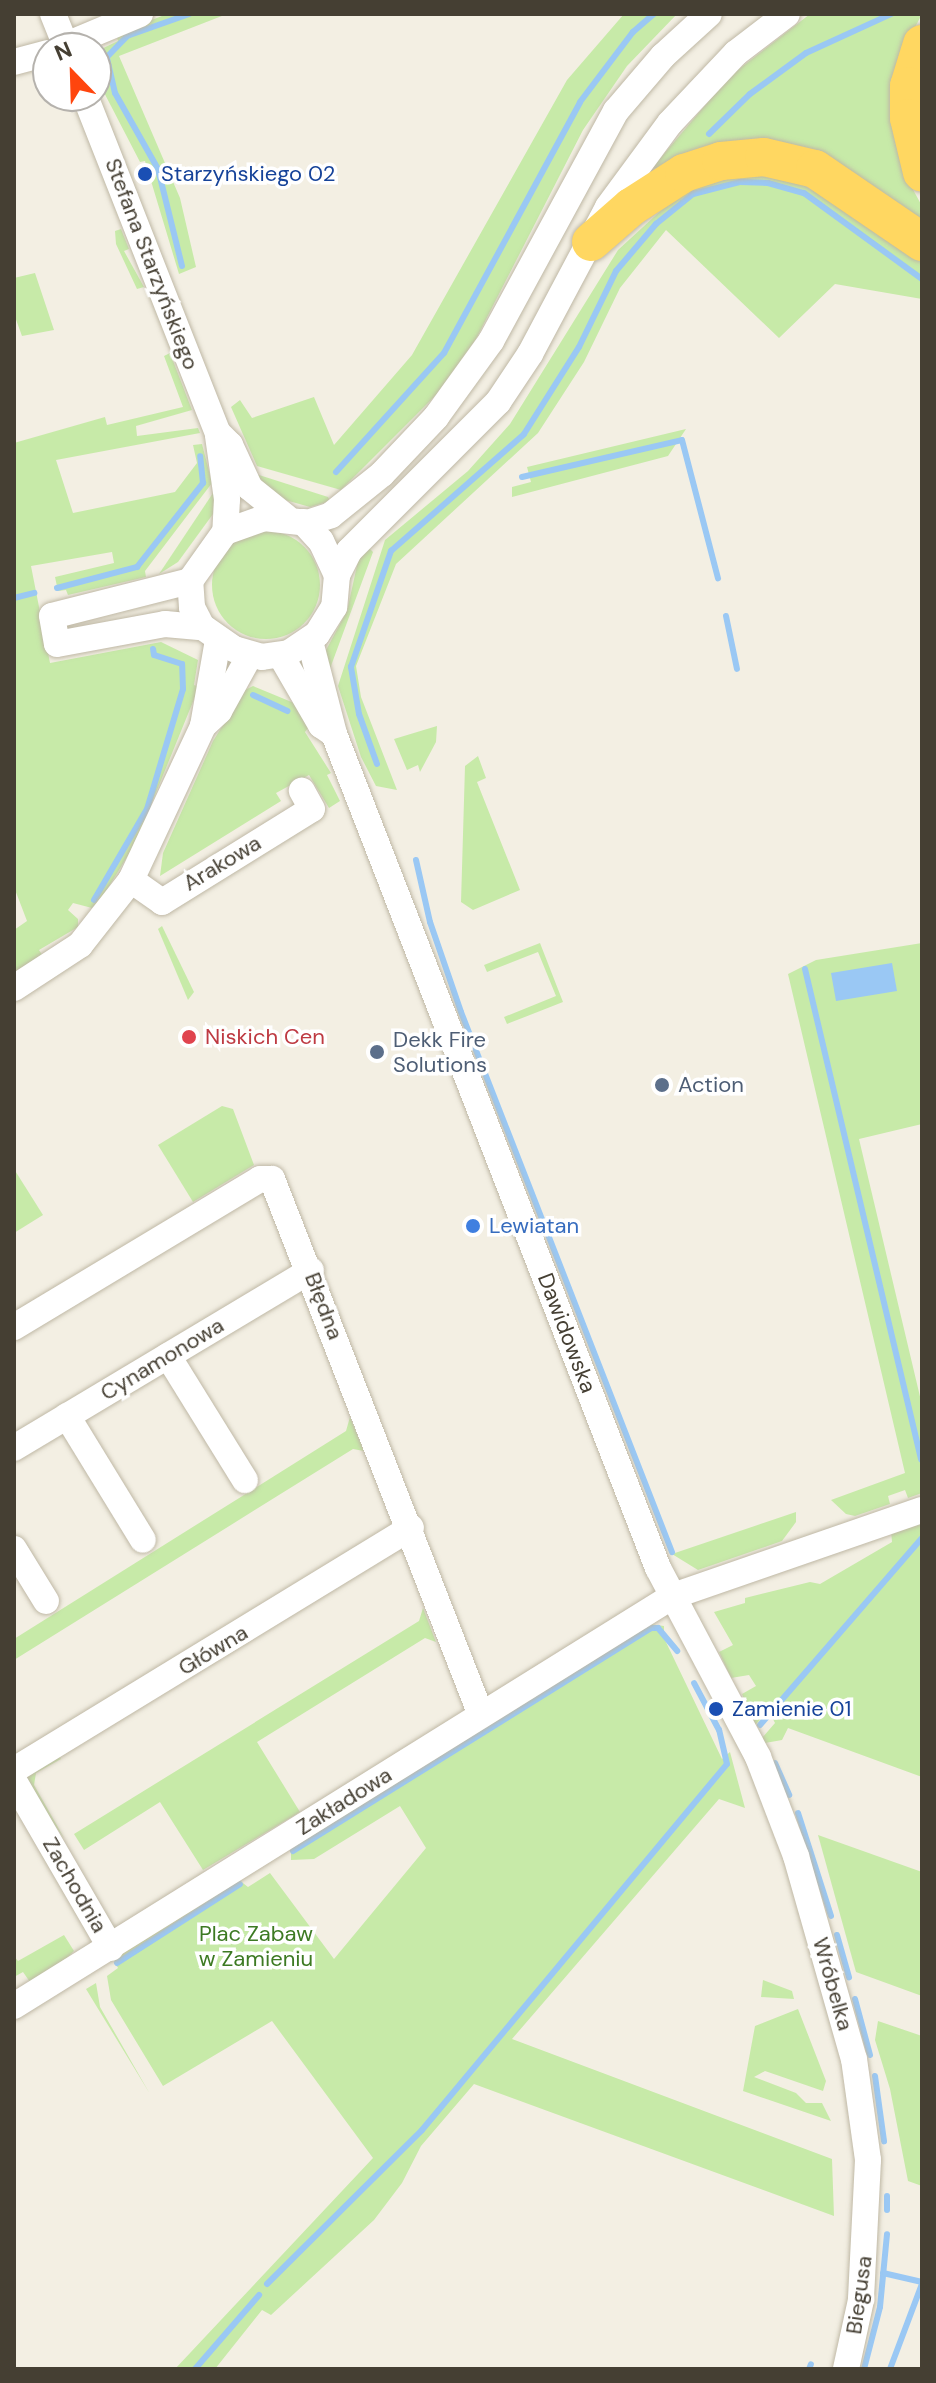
<!DOCTYPE html>
<meta charset="utf-8">
<style>
body{margin:0}
#map{position:relative;width:936px;height:2383px;overflow:hidden;background:#f3efe3;font-family:"DM Sans",sans-serif}
div>[style]{position:absolute}
[style*='--x']{left:calc(var(--x)*1px);top:calc(var(--y)*1px);width:calc(var(--w)*1px);rotate:calc(var(--a)*1deg)}
.green>*{inset:0;background:#c7eaa8}
.round{border-radius:50%}
.water>*{inset:0;background:#9ac8f4}
.stream>*{height:6px;margin:-3px;padding:0 3px;transform-origin:3px;border-radius:3px;background:#9ac8f4}
.roads{filter:drop-shadow(0 0 2px #bfb8a5) drop-shadow(0 0 2px #bfb8a5)}
.minor>*{height:26px;margin:-13px;padding:0 13px;transform-origin:13px;border-radius:13px;background:#fff}
.highway>*{height:38px;margin:-19px;padding:0 19px;transform-origin:19px;border-radius:19px;background:#ffd761}
.dots>*{width:22px;height:22px;translate:-50% -50%;box-sizing:border-box;border:4px solid #fff;border-radius:50%}
span{translate:-50% -50%;white-space:nowrap;text-align:center;line-height:1.15;-webkit-text-stroke:7px #fff;paint-order:stroke}
.transit-label{font-size:22px;color:#164399}
.left{translate:0 -50%;text-align:left}
.street-label{font-size:22px;color:#453f33}
.health-label{font-size:22px;color:#be3a42}
.service-label{font-size:22px;color:#4e5e75}
.shop-label{font-size:22px;color:#366cbe}
.park-label{font-size:22px;color:#3d7a23}
.frame{position:absolute;inset:0;border:16px solid #453f33;pointer-events:none}
.north{position:absolute;left:32px;top:32px;width:80px;height:80px;box-sizing:border-box;background:#fff;border:2px solid #b5b2ad;border-radius:50%;rotate:337deg;font-size:22px;font-weight:700;line-height:32px;text-align:center;color:#453f33}
.north::after{content:'';display:block;margin:auto;width:28px;height:36px;background:#ff450d;clip-path:polygon(50% 0,100% 100%,50% 72%,0 100%)}
</style>
<div id="map">
<div class="green">
<div style="clip-path:polygon(167px 14px,227px 14px,119px 56px,180px 198px,196px 267px,179px 274px,145px 161px,140px 162px,96px 77px,97px 51px,118px 41px,116px 34px)"></div>
<div style="clip-path:polygon(624px 14px,677px 14px,627px 66px,583px 130px,476px 339px,436px 395px,341px 490px,257px 466px,231px 407px,240px 400px,252px 418px,314px 397px,334px 445px,412px 355px,567px 80px)"></div>
<div style="clip-path:polygon(810px 14px,922px 14px,903px 50px,905px 175px,922px 206px,922px 225px,839px 166px,652px 168px,730px 76px)"></div>
<div style="clip-path:polygon(745px 174px,796px 181px,864px 219px,922px 262px,922px 299px,835px 284px,779px 338px,666px 230px,620px 288px,584px 362px,538px 433px,396px 564px,356px 666px,361px 697px,397px 790px,376px 786px,361px 757px,338px 686px,385px 540px,468px 471px,510px 424px,618px 250px,680px 193px)"></div>
<div style="clip-path:polygon(121px 229px,129px 249px,124px 251px,144px 287px,137px 289px,116px 244px,115px 231px)"></div>
<div style="clip-path:polygon(35px 273px,54px 330px,22px 336px,14px 314px,14px 278px)"></div>
<div style="clip-path:polygon(170px 353px,192px 410px,136px 426px,137px 436px,198px 428px,200px 433px,56px 460px,73px 513px,175px 492px,197px 463px,193px 445px,202px 444px,212px 483px,145px 571px,146px 577px,68px 595px,66px 590px,58px 591px,55px 577px,114px 563px,112px 552px,31px 566px,50px 663px,161px 642px,198px 660px,194px 685px,199px 687px,135px 844px,103px 896px,92px 908px,73px 903px,68px 910px,78px 919px,78px 927px,39px 950px,43px 956px,14px 976px,14px 930px,27px 921px,14px 887px,14px 443px,105px 417px,107px 425px,183px 407px,164px 356px)"></div>
<div style="clip-path:polygon(686px 429px,668px 456px,512px 497px,512px 487px,531px 482px,527px 467px)"></div>
<div style="clip-path:polygon(259px 475px,328px 497px,330px 501px,310px 507px,271px 496px,255px 477px)"></div>
<div style="clip-path:polygon(215px 490px,213px 514px,178px 562px,159px 574px)"></div>
<div class="round" style="left:212px;top:531px;width:108px;height:108px"></div>
<div style="clip-path:polygon(369px 548px,373px 552px,328px 674px,326px 650px,347px 611px,358px 561px)"></div>
<div style="clip-path:polygon(253px 686px,294px 703px,308px 728px,305px 732px,331px 773px,327px 775px,340px 801px,329px 808px,309px 775px,276px 793px,281px 801px,160px 876px,163px 853px,213px 741px,245px 690px)"></div>
<div style="clip-path:polygon(437px 726px,436px 742px,420px 772px,418px 765px,407px 770px,394px 739px)"></div>
<div style="clip-path:polygon(478px 756px,486px 778px,477px 782px,520px 890px,473px 910px,461px 902px,465px 766px)"></div>
<div style="clip-path:polygon(162px 926px,194px 992px,188px 1000px,158px 929px)"></div>
<div style="clip-path:polygon(540px 943px,563px 1002px,507px 1024px,504px 1017px,556px 996px,538px 952px,487px 972px,484px 965px)"></div>
<div style="clip-path:polygon(922px 943px,922px 1124px,859px 1139px,922px 1405px,922px 1493px,908px 1498px,905px 1490px,888px 1496px,890px 1504px,855px 1516px,846px 1514px,831px 1500px,905px 1473px,788px 974px,816px 960px)"></div>
<div style="clip-path:polygon(222px 1106px,233px 1109px,254px 1165px,193px 1202px,158px 1145px)"></div>
<div style="clip-path:polygon(14px 1169px,43px 1215px,14px 1233px)"></div>
<div style="clip-path:polygon(350px 1417px,364px 1451px,353px 1449px,14px 1660px,14px 1639px,346px 1431px)"></div>
<div style="clip-path:polygon(796px 1512px,796px 1522px,782px 1541px,698px 1570px,672px 1554px)"></div>
<div style="clip-path:polygon(922px 1520px,922px 1777px,788px 1728px,782px 1740px,765px 1743px,762px 1738px,775px 1723px,769px 1711px,755px 1725px,742px 1694px,756px 1686px,749px 1675px,731px 1678px,719px 1652px,733px 1645px,714px 1612px,745px 1603px,745px 1598px,810px 1582px,820px 1584px,892px 1542px,891px 1530px)"></div>
<div style="clip-path:polygon(423px 1608px,436px 1642px,425px 1638px,257px 1742px,300px 1812px,203px 1870px,160px 1802px,84px 1850px,74px 1834px,419px 1621px)"></div>
<div style="clip-path:polygon(649px 1624px,664px 1626px,664px 1638px,722px 1759px,730px 1752px,745px 1808px,719px 1799px,512px 2039px,832px 2159px,834px 2216px,474px 2084px,421px 2146px,402px 2183px,374px 2220px,271px 2315px,262px 2310px,215px 2369px,175px 2369px,373px 2158px,272px 2021px,163px 2086px,111px 2000px,107px 1976px,118px 1968px,113px 1959px,239px 1880px,248px 1887px,270px 1873px,334px 1959px,426px 1848px,400px 1806px,314px 1859px,291px 1860px,291px 1847px)"></div>
<div style="clip-path:polygon(58px 1754px,61px 1759px,36px 1773px,34px 1785px,64px 1838px,25px 1785px,26px 1773px)"></div>
<div style="clip-path:polygon(818px 1835px,922px 1872px,922px 1996px,856px 1972px)"></div>
<div style="clip-path:polygon(64px 1935px,74px 1951px,58px 1967px,30px 1982px,23px 1972px,14px 1977px,14px 1956px,18px 1961px)"></div>
<div style="clip-path:polygon(763px 1980px,792px 1991px,794px 1999px,761px 1997px)"></div>
<div style="clip-path:polygon(96px 1983px,100px 2007px,150px 2094px,86px 1989px)"></div>
<div style="clip-path:polygon(798px 2009px,826px 2081px,823px 2091px,765px 2071px,754px 2077px,796px 2093px,806px 2103px,822px 2103px,831px 2121px,743px 2091px,755px 2026px)"></div>
<div style="clip-path:polygon(878px 2021px,922px 2036px,922px 2186px,908px 2181px,890px 2089px,875px 2040px)"></div>
</div>
<div class="water">
<div style="clip-path:polygon(892px 963px,897px 991px,836px 1001px,831px 973px)"></div>
</div>
<div class="stream">
<div style="--x:709;--y:134;--w:57;--a:-44.3"></div>
<div style="--x:750;--y:94;--w:69;--a:-36.2"></div>
<div style="--x:806;--y:53;--w:94;--a:-24.6"></div>
<div style="--x:182;--y:266;--w:100;--a:-103.9"></div>
<div style="--x:158;--y:169;--w:87;--a:-119.5"></div>
<div style="--x:115;--y:93;--w:37;--a:-103"></div>
<div style="--x:107;--y:57;--w:29;--a:-46"></div>
<div style="--x:127;--y:36;--w:66;--a:-19.5"></div>
<div style="--x:336;--y:472;--w:161;--a:-47.8"></div>
<div style="--x:444;--y:353;--w:285;--a:-61.5"></div>
<div style="--x:580;--y:102;--w:88;--a:-52.9"></div>
<div style="--x:633;--y:32;--w:28;--a:-41"></div>
<div style="--x:522;--y:477;--w:164;--a:-13"></div>
<div style="--x:682;--y:440;--w:143;--a:75.4"></div>
<div style="--x:57;--y:588;--w:83;--a:-14.7"></div>
<div style="--x:137;--y:567;--w:107;--a:-51.8"></div>
<div style="--x:203;--y:483;--w:27;--a:-96"></div>
<div style="--x:14;--y:598;--w:21;--a:-14"></div>
<div style="--x:726;--y:616;--w:54;--a:78.3"></div>
<div style="--x:253;--y:695;--w:38;--a:25"></div>
<div style="--x:377;--y:764;--w:53;--a:-109.8"></div>
<div style="--x:359;--y:714;--w:48;--a:-99.7"></div>
<div style="--x:351;--y:667;--w:123;--a:-71"></div>
<div style="--x:391;--y:551;--w:177;--a:-41.3"></div>
<div style="--x:524;--y:434;--w:103;--a:-57.7"></div>
<div style="--x:579;--y:347;--w:85;--a:-64"></div>
<div style="--x:616;--y:271;--w:62;--a:-49.6"></div>
<div style="--x:656;--y:224;--w:48;--a:-39"></div>
<div style="--x:693;--y:194;--w:49;--a:-14.3"></div>
<div style="--x:740;--y:182;--w:28;--a:2"></div>
<div style="--x:768;--y:183;--w:37;--a:16"></div>
<div style="--x:804;--y:193;--w:146;--a:36.1"></div>
<div style="--x:416;--y:860;--w:64;--a:77.3"></div>
<div style="--x:430;--y:922;--w:95;--a:71"></div>
<div style="--x:461;--y:1012;--w:580;--a:68.66"></div>
<div style="--x:94;--y:900;--w:105;--a:-59.8"></div>
<div style="--x:147;--y:809;--w:125;--a:-73.3"></div>
<div style="--x:183;--y:689;--w:25;--a:-92"></div>
<div style="--x:182;--y:664;--w:29;--a:-162"></div>
<div style="--x:154;--y:655;--w:6;--a:-99"></div>
<div style="--x:805;--y:969;--w:504;--a:76.68"></div>
<div style="--x:760;--y:1725;--w:247;--a:-49.1"></div>
<div style="--x:775;--y:1763;--w:35;--a:66"></div>
<div style="--x:798;--y:1813;--w:108;--a:72.2"></div>
<div style="--x:293;--y:1851;--w:422;--a:-31.9"></div>
<div style="--x:651;--y:1628;--w:7;--a:0"></div>
<div style="--x:658;--y:1628;--w:30;--a:50"></div>
<div style="--x:837;--y:1935;--w:44;--a:74.1"></div>
<div style="--x:117;--y:1963;--w:146;--a:-32.7"></div>
<div style="--x:855;--y:1999;--w:58;--a:75"></div>
<div style="--x:875;--y:2076;--w:66;--a:82.1"></div>
<div style="--x:887;--y:2210;--w:14;--a:-90"></div>
<div style="--x:883;--y:2273;--w:40;--a:13"></div>
<div style="--x:267;--y:2284;--w:218;--a:-44.8"></div>
<div style="--x:422;--y:2130;--w:476;--a:-50.2"></div>
<div style="--x:727;--y:1764;--w:35;--a:-103"></div>
<div style="--x:719;--y:1730;--w:53;--a:-118"></div>
<div style="--x:195;--y:2369;--w:98;--a:-49.1"></div>
<div style="--x:809;--y:2369;--w:5;--a:-68"></div>
<div style="--x:864;--y:2369;--w:64;--a:-75.5"></div>
<div style="--x:880;--y:2307;--w:73;--a:-84.5"></div>
<div style="--x:890;--y:2369;--w:91;--a:-69.4"></div>
</div>
<div class="roads">
<div class="minor">
<div style="--x:53;--y:14;--w:37;--a:68"></div>
<div style="--x:59;--y:48;--w:88;--a:-22.8"></div>
<div style="--x:14;--y:62;--w:35;--a:-15"></div>
<div style="--x:85;--y:96;--w:362;--a:68.5"></div>
<div style="--x:218;--y:433;--w:17;--a:45"></div>
<div style="--x:230;--y:445;--w:47;--a:65.1"></div>
<div style="--x:250;--y:488;--w:46;--a:38.9"></div>
<div style="--x:218;--y:436;--w:64;--a:81.9"></div>
<div style="--x:227;--y:499;--w:33;--a:93"></div>
<div style="--x:303;--y:522;--w:26;--a:47"></div>
<div style="--x:321;--y:541;--w:38;--a:65"></div>
<div style="--x:337;--y:575;--w:32;--a:95"></div>
<div style="--x:334;--y:607;--w:32;--a:122"></div>
<div style="--x:317;--y:634;--w:34;--a:146"></div>
<div style="--x:289;--y:653;--w:27;--a:172"></div>
<div style="--x:262;--y:657;--w:29;--a:-164"></div>
<div style="--x:234;--y:649;--w:39;--a:-145"></div>
<div style="--x:202;--y:627;--w:22;--a:-117"></div>
<div style="--x:192;--y:607;--w:26;--a:-94"></div>
<div style="--x:190;--y:581;--w:60;--a:-54.5"></div>
<div style="--x:225;--y:532;--w:41;--a:-19.7"></div>
<div style="--x:264;--y:518;--w:43;--a:6.6"></div>
<div style="--x:307;--y:523;--w:25;--a:-18"></div>
<div style="--x:331;--y:515;--w:65;--a:-38.8"></div>
<div style="--x:382;--y:474;--w:79;--a:-46.5"></div>
<div style="--x:436;--y:417;--w:94;--a:-54.1"></div>
<div style="--x:491;--y:341;--w:262;--a:-61.5"></div>
<div style="--x:616;--y:111;--w:72;--a:-49.5"></div>
<div style="--x:663;--y:56;--w:62;--a:-42.4"></div>
<div style="--x:337;--y:575;--w:27;--a:-63"></div>
<div style="--x:349;--y:551;--w:211;--a:-45"></div>
<div style="--x:498;--y:402;--w:58;--a:-56.3"></div>
<div style="--x:530;--y:354;--w:166;--a:-62"></div>
<div style="--x:608;--y:207;--w:104;--a:-53.6"></div>
<div style="--x:670;--y:123;--w:96;--a:-46.7"></div>
<div style="--x:736;--y:53;--w:64;--a:-37.4"></div>
<div style="--x:190;--y:581;--w:142;--a:165.8"></div>
<div style="--x:52;--y:616;--w:28;--a:80"></div>
<div style="--x:57;--y:644;--w:110;--a:-10.5"></div>
<div style="--x:165;--y:624;--w:37;--a:5"></div>
<div style="--x:310;--y:641;--w:96;--a:75.5"></div>
<div style="--x:334;--y:734;--w:895;--a:68.77"></div>
<div style="--x:658;--y:1568;--w:214;--a:62.1"></div>
<div style="--x:758;--y:1757;--w:106;--a:69"></div>
<div style="--x:796;--y:1856;--w:211;--a:74.1"></div>
<div style="--x:854;--y:2059;--w:102;--a:82.1"></div>
<div style="--x:868;--y:2160;--w:140;--a:92.9"></div>
<div style="--x:861;--y:2300;--w:71;--a:102.3"></div>
<div style="--x:281;--y:656;--w:80;--a:59.9"></div>
<div style="--x:321;--y:725;--w:16;--a:35"></div>
<div style="--x:203;--y:726;--w:22;--a:-43"></div>
<div style="--x:219;--y:711;--w:64;--a:-61"></div>
<div style="--x:131;--y:880;--w:38;--a:35"></div>
<div style="--x:162;--y:902;--w:176;--a:-31.8"></div>
<div style="--x:312;--y:809;--w:21;--a:-119"></div>
<div style="--x:14;--y:988;--w:79;--a:-33.1"></div>
<div style="--x:80;--y:945;--w:83;--a:-51.9"></div>
<div style="--x:131;--y:880;--w:170;--a:-64.9"></div>
<div style="--x:203;--y:726;--w:87;--a:-80.1"></div>
<div style="--x:14;--y:1327;--w:287;--a:-31"></div>
<div style="--x:260;--y:1179;--w:12;--a:0"></div>
<div style="--x:272;--y:1179;--w:575;--a:68.7"></div>
<div style="--x:168;--y:1356;--w:146;--a:58.2"></div>
<div style="--x:67;--y:1416;--w:145;--a:58.5"></div>
<div style="--x:14;--y:1448;--w:346;--a:-30.9"></div>
<div style="--x:14;--y:1549;--w:61;--a:58.4"></div>
<div style="--x:14;--y:1770;--w:465;--a:-31.4"></div>
<div style="--x:14;--y:1781;--w:193;--a:59.9"></div>
<div style="--x:14;--y:2006;--w:776;--a:-31.89"></div>
<div style="--x:673;--y:1596;--w:263;--a:-19.1"></div>
</div>
<div class="highway">
<div style="--x:922;--y:44;--w:44;--a:107.2"></div>
<div style="--x:909;--y:86;--w:32;--a:90"></div>
<div style="--x:909;--y:118;--w:56;--a:76.5"></div>
<div style="--x:591;--y:242;--w:53;--a:-41.2"></div>
<div style="--x:631;--y:207;--w:63;--a:-32.7"></div>
<div style="--x:684;--y:173;--w:39;--a:-18"></div>
<div style="--x:721;--y:161;--w:43;--a:-5.3"></div>
<div style="--x:764;--y:157;--w:52;--a:13.2"></div>
<div style="--x:815;--y:169;--w:130;--a:34.3"></div>
</div>
</div>
<div class="dots">
<div style="left:145px;top:174px;background:#1a4fb4"></div>
<div style="left:189px;top:1037px;background:#e0444e"></div>
<div style="left:377px;top:1052px;background:#5c6f8a"></div>
<div style="left:662px;top:1085px;background:#5c6f8a"></div>
<div style="left:473px;top:1226px;background:#3f7fe0"></div>
<div style="left:716px;top:1709px;background:#1a4fb4"></div>
</div>
<div class="transit-label">
<span class="left" style="left:161px;top:174px">Starzyńskiego 02</span>
<span class="left" style="left:732px;top:1709px">Zamienie 01</span>
</div>
<div class="street-label">
<span style="left:152px;top:264px;rotate:69deg">Stefana Starzyńskiego</span>
<span style="left:222px;top:863px;rotate:-31deg">Arakowa</span>
<span style="left:324px;top:1306px;rotate:69deg">Błędna</span>
<span style="left:567px;top:1333px;rotate:69deg">Dawidowska</span>
<span style="left:162px;top:1359px;rotate:-31deg">Cynamonowa</span>
<span style="left:213px;top:1650px;rotate:-31deg">Główna</span>
<span style="left:344px;top:1801px;rotate:-32deg">Zakładowa</span>
<span style="left:75px;top:1885px;rotate:60deg">Zachodnia</span>
<span style="left:833px;top:1984px;rotate:74deg">Wróbelka</span>
<span style="left:859px;top:2295px;rotate:-82deg">Biegusa</span>
</div>
<div class="health-label">
<span class="left" style="left:205px;top:1037px">Niskich Cen</span>
</div>
<div class="service-label">
<span class="left" style="left:393px;top:1052px">Dekk Fire<br>Solutions</span>
<span class="left" style="left:678px;top:1085px">Action</span>
</div>
<div class="shop-label">
<span class="left" style="left:489px;top:1226px">Lewiatan</span>
</div>
<div class="park-label">
<span style="left:256px;top:1946px">Plac Zabaw<br>w Zamieniu</span>
</div>
<div class="frame"></div>
<div class="north">N</div>
</div>
